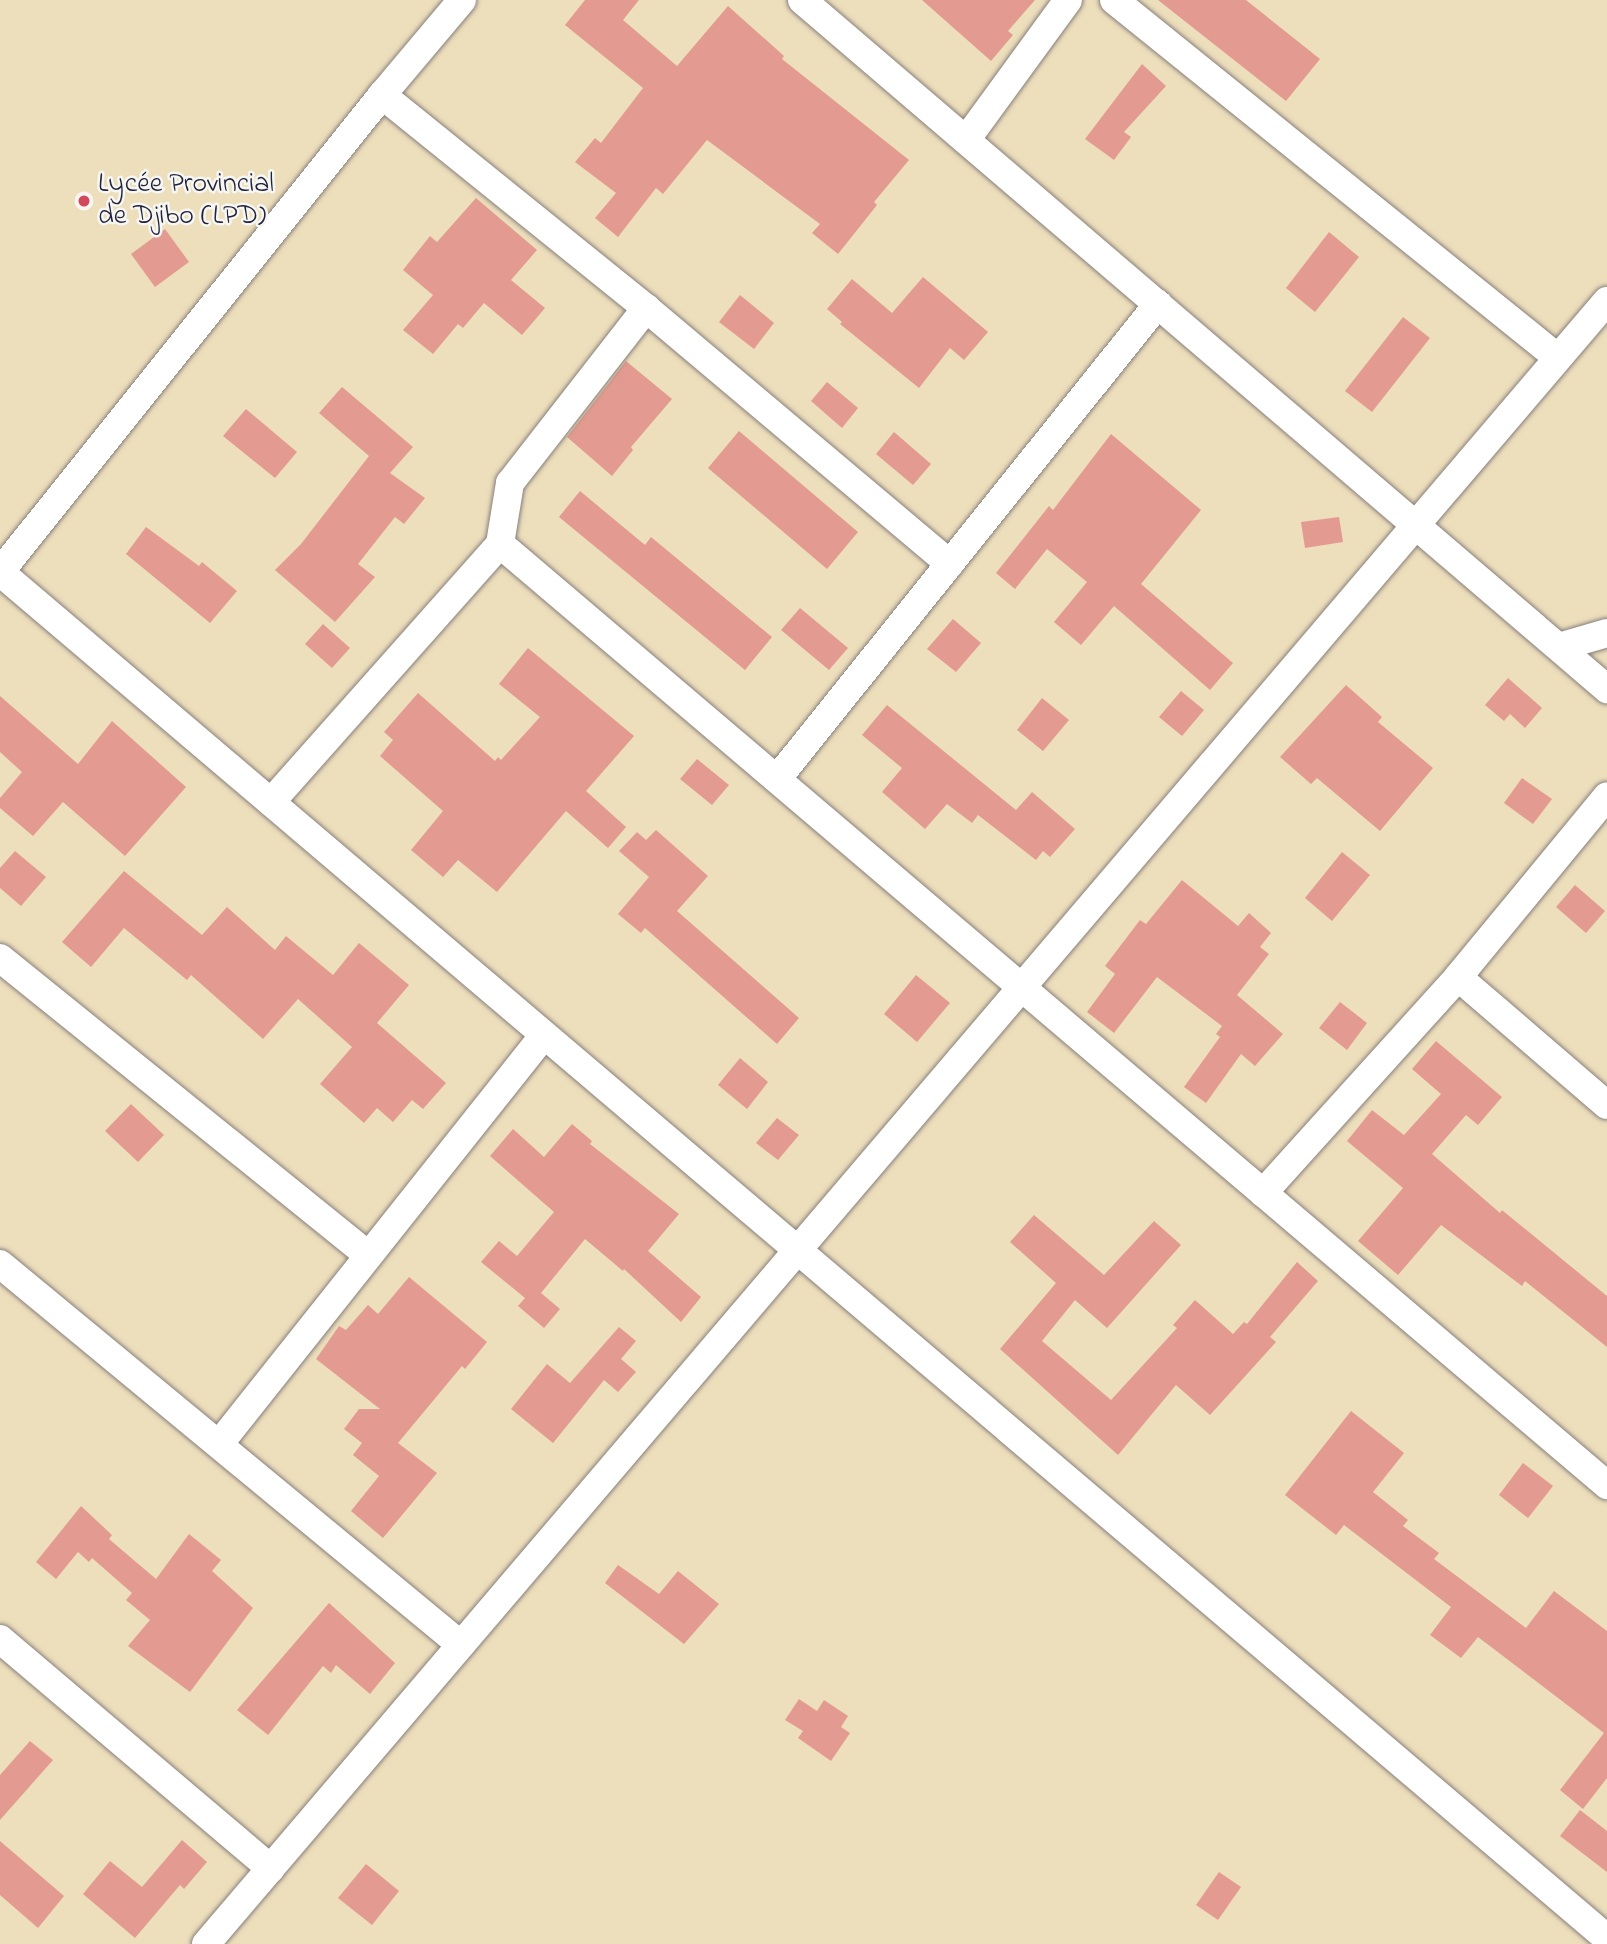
<!DOCTYPE html>
<meta charset="utf-8">
<style>
body{margin:0}
#map{position:relative;width:1607px;height:1944px;overflow:hidden;background:#eddebc;font-family:"Indie Flower",sans-serif}
div>[style]{position:absolute}
[style*='--x']{left:calc(var(--x)*1px);top:calc(var(--y)*1px);width:calc(var(--w)*1px);rotate:calc(var(--a)*1deg)}
.building>*{inset:0;background:#e39b91}
.roads{filter:drop-shadow(0 0 2px #88807c) drop-shadow(0 0 2px #88807c)}
.street>*{height:28px;margin:-14px;padding:0 14px;transform-origin:14px;border-radius:14px;background:#fff}
.dots>*{width:19px;height:19px;translate:-50% -50%;box-sizing:border-box;border:4px solid #f6f6f2;border-radius:50%}
span{translate:-50% -50%;white-space:nowrap;text-align:center;line-height:1.15;-webkit-text-stroke:5px #f6f6f2;paint-order:stroke}
.poi-label{font-size:28px;color:#22223b}
.left{translate:0 -50%;text-align:left}
</style>
<div id="map">
<div class="building">
<div style="clip-path:polygon(585px 0,639px 0,623px 20px,677px 66px,728px 6px,784px 56px,782px 59px,909px 160px,874px 202px,877px 205px,838px 254px,812px 233px,820px 224px,707px 140px,663px 194px,656px 188px,618px 237px,595px 218px,616px 193px,575px 162px,595px 138px,601px 143px,643px 88px,565px 25px)"></div>
<div style="clip-path:polygon(922px 0,1035px 0,1008px 31px,1013px 35px,991px 61px)"></div>
<div style="clip-path:polygon(1158px 0,1246px 0,1320px 59px,1286px 101px)"></div>
<div style="clip-path:polygon(1142px 64px,1166px 86px,1124px 132px,1131px 137px,1114px 160px,1085px 139px)"></div>
<div style="clip-path:polygon(476px 198px,537px 250px,511px 280px,545px 308px,522px 335px,484px 303px,463px 328px,458px 324px,433px 354px,403px 330px,433px 295px,403px 270px,430px 236px,437px 242px)"></div>
<div style="clip-path:polygon(165px 229px,189px 262px,155px 287px,131px 254px)"></div>
<div style="clip-path:polygon(1329px 232px,1359px 257px,1315px 312px,1286px 288px)"></div>
<div style="clip-path:polygon(923px 277px,988px 332px,964px 360px,950px 348px,919px 388px,840px 324px,842px 322px,827px 309px,852px 279px,892px 313px)"></div>
<div style="clip-path:polygon(740px 295px,774px 323px,754px 349px,719px 322px)"></div>
<div style="clip-path:polygon(1403px 317px,1430px 338px,1372px 412px,1345px 391px)"></div>
<div style="clip-path:polygon(626px 361px,672px 399px,631px 447px,633px 450px,612px 476px,567px 437px)"></div>
<div style="clip-path:polygon(827px 382px,858px 408px,842px 428px,811px 401px)"></div>
<div style="clip-path:polygon(342px 387px,413px 447px,390px 473px,425px 498px,404px 524px,395px 517px,358px 564px,375px 577px,335px 622px,275px 570px,301px 544px,369px 456px,319px 413px)"></div>
<div style="clip-path:polygon(246px 409px,297px 452px,275px 478px,223px 436px)"></div>
<div style="clip-path:polygon(739px 431px,858px 532px,827px 569px,708px 468px)"></div>
<div style="clip-path:polygon(894px 432px,931px 464px,913px 485px,876px 454px)"></div>
<div style="clip-path:polygon(1111px 434px,1201px 510px,1141px 584px,1233px 663px,1210px 690px,1114px 606px,1081px 645px,1054px 622px,1087px 582px,1047px 549px,1015px 589px,996px 573px,1049px 506px,1053px 510px)"></div>
<div style="clip-path:polygon(580px 491px,645px 545px,651px 537px,772px 637px,745px 670px,559px 517px)"></div>
<div style="clip-path:polygon(1339px 517px,1343px 542px,1305px 548px,1301px 522px)"></div>
<div style="clip-path:polygon(146px 527px,199px 566px,202px 562px,237px 591px,210px 623px,126px 554px)"></div>
<div style="clip-path:polygon(800px 608px,848px 648px,829px 670px,781px 630px)"></div>
<div style="clip-path:polygon(953px 619px,981px 643px,956px 672px,927px 649px)"></div>
<div style="clip-path:polygon(323px 624px,350px 648px,332px 668px,305px 644px)"></div>
<div style="clip-path:polygon(528px 648px,634px 736px,586px 791px,626px 827px,608px 848px,566px 811px,497px 892px,458px 860px,443px 877px,411px 850px,443px 811px,380px 756px,393px 740px,384px 732px,418px 693px,495px 761px,498px 757px,501px 760px,540px 717px,499px 684px)"></div>
<div style="clip-path:polygon(1508px 678px,1542px 708px,1525px 728px,1510px 714px,1504px 721px,1485px 705px)"></div>
<div style="clip-path:polygon(1346px 685px,1382px 717px,1378px 722px,1433px 768px,1380px 831px,1317px 778px,1311px 784px,1280px 757px)"></div>
<div style="clip-path:polygon(1181px 691px,1204px 710px,1182px 736px,1159px 717px)"></div>
<div style="clip-path:polygon(0 696px,78px 764px,112px 721px,186px 787px,125px 856px,63px 802px,33px 836px,0 808px,0 798px,22px 772px,0 752px)"></div>
<div style="clip-path:polygon(1042px 698px,1069px 720px,1043px 751px,1017px 730px)"></div>
<div style="clip-path:polygon(887px 705px,1016px 810px,1032px 792px,1075px 829px,1050px 857px,1043px 851px,1036px 860px,978px 815px,972px 823px,947px 804px,925px 829px,882px 792px,902px 768px,862px 735px)"></div>
<div style="clip-path:polygon(697px 759px,729px 785px,712px 805px,680px 779px)"></div>
<div style="clip-path:polygon(1522px 778px,1552px 799px,1533px 824px,1504px 803px)"></div>
<div style="clip-path:polygon(656px 830px,708px 876px,677px 911px,799px 1018px,777px 1044px,645px 928px,641px 933px,618px 914px,649px 877px,619px 851px,637px 832px,646px 840px)"></div>
<div style="clip-path:polygon(15px 851px,46px 877px,21px 906px,0 888px,0 868px)"></div>
<div style="clip-path:polygon(1342px 852px,1370px 875px,1332px 921px,1305px 898px)"></div>
<div style="clip-path:polygon(124px 871px,202px 935px,227px 907px,275px 950px,286px 936px,333px 975px,359px 943px,409px 985px,377px 1023px,446px 1083px,423px 1109px,412px 1100px,393px 1122px,377px 1108px,364px 1123px,320px 1084px,352px 1047px,298px 999px,263px 1039px,191px 975px,187px 980px,124px 928px,91px 967px,62px 942px)"></div>
<div style="clip-path:polygon(1182px 880px,1238px 926px,1249px 913px,1271px 933px,1260px 947px,1269px 954px,1237px 995px,1283px 1034px,1255px 1066px,1241px 1054px,1206px 1103px,1184px 1087px,1220px 1037px,1216px 1034px,1222px 1026px,1157px 977px,1114px 1033px,1087px 1012px,1115px 974px,1105px 966px,1140px 920px,1146px 924px)"></div>
<div style="clip-path:polygon(1575px 885px,1605px 911px,1586px 933px,1556px 907px)"></div>
<div style="clip-path:polygon(916px 975px,950px 1003px,917px 1042px,884px 1014px)"></div>
<div style="clip-path:polygon(1340px 1002px,1367px 1023px,1347px 1050px,1319px 1028px)"></div>
<div style="clip-path:polygon(1436px 1041px,1502px 1097px,1478px 1125px,1466px 1115px,1432px 1154px,1500px 1213px,1502px 1210px,1607px 1296px,1607px 1347px,1525px 1281px,1522px 1286px,1441px 1225px,1398px 1275px,1358px 1241px,1403px 1188px,1347px 1141px,1372px 1110px,1404px 1135px,1441px 1094px,1412px 1069px)"></div>
<div style="clip-path:polygon(740px 1058px,768px 1082px,747px 1109px,718px 1085px)"></div>
<div style="clip-path:polygon(131px 1104px,164px 1135px,138px 1162px,105px 1131px)"></div>
<div style="clip-path:polygon(777px 1118px,799px 1135px,778px 1160px,756px 1143px)"></div>
<div style="clip-path:polygon(572px 1124px,592px 1141px,590px 1144px,679px 1214px,648px 1251px,701px 1297px,681px 1322px,624px 1269px,623px 1271px,585px 1239px,541px 1293px,560px 1309px,544px 1328px,518px 1306px,525px 1298px,481px 1262px,499px 1241px,517px 1256px,554px 1212px,490px 1156px,513px 1129px,544px 1157px)"></div>
<div style="clip-path:polygon(1034px 1215px,1104px 1275px,1154px 1221px,1181px 1245px,1107px 1328px,1075px 1300px,1042px 1341px,1111px 1400px,1177px 1328px,1173px 1325px,1195px 1300px,1233px 1334px,1244px 1322px,1247px 1324px,1297px 1262px,1318px 1281px,1270px 1337px,1276px 1342px,1210px 1415px,1176px 1385px,1118px 1455px,1000px 1349px,1056px 1283px,1010px 1242px)"></div>
<div style="clip-path:polygon(409px 1277px,487px 1342px,465px 1369px,462px 1366px,398px 1443px,437px 1473px,383px 1538px,351px 1511px,379px 1476px,353px 1455px,362px 1443px,344px 1429px,359px 1409px,380px 1409px,316px 1359px,339px 1326px,346px 1330px,368px 1305px,378px 1314px)"></div>
<div style="clip-path:polygon(619px 1327px,636px 1341px,621px 1359px,636px 1372px,618px 1392px,604px 1380px,553px 1443px,511px 1409px,547px 1364px,570px 1383px)"></div>
<div style="clip-path:polygon(1351px 1411px,1404px 1453px,1373px 1492px,1408px 1520px,1403px 1526px,1439px 1553px,1434px 1559px,1526px 1628px,1554px 1591px,1607px 1631px,1607px 1778px,1583px 1809px,1560px 1790px,1604px 1733px,1478px 1637px,1461px 1658px,1430px 1635px,1451px 1607px,1344px 1525px,1336px 1535px,1285px 1495px)"></div>
<div style="clip-path:polygon(1523px 1463px,1553px 1486px,1528px 1518px,1499px 1495px)"></div>
<div style="clip-path:polygon(81px 1506px,112px 1535px,109px 1539px,156px 1579px,189px 1534px,221px 1560px,212px 1571px,253px 1608px,190px 1692px,128px 1646px,150px 1620px,126px 1600px,132px 1593px,92px 1558px,89px 1562px,78px 1552px,56px 1579px,36px 1562px)"></div>
<div style="clip-path:polygon(618px 1565px,659px 1594px,678px 1571px,719px 1604px,684px 1644px,605px 1583px)"></div>
<div style="clip-path:polygon(329px 1603px,395px 1663px,370px 1694px,336px 1665px,331px 1673px,323px 1666px,268px 1735px,237px 1710px)"></div>
<div style="clip-path:polygon(799px 1699px,817px 1711px,824px 1700px,848px 1716px,841px 1727px,850px 1733px,831px 1761px,798px 1738px,803px 1731px,785px 1720px)"></div>
<div style="clip-path:polygon(30px 1741px,53px 1760px,0 1820px,0 1775px)"></div>
<div style="clip-path:polygon(1580px 1810px,1607px 1831px,1607px 1872px,1560px 1836px)"></div>
<div style="clip-path:polygon(182px 1840px,207px 1862px,184px 1889px,180px 1885px,135px 1938px,83px 1894px,110px 1861px,142px 1887px)"></div>
<div style="clip-path:polygon(0 1841px,64px 1896px,38px 1928px,0 1895px)"></div>
<div style="clip-path:polygon(366px 1864px,399px 1891px,372px 1925px,338px 1898px)"></div>
<div style="clip-path:polygon(1219px 1872px,1241px 1887px,1218px 1920px,1196px 1905px)"></div>
</div>
<div class="roads">
<div class="street">
<div style="--x:802;--y:0;--w:1060;--a:40.56"></div>
<div style="--x:1114;--y:0;--w:570;--a:38.88"></div>
<div style="--x:382;--y:95;--w:339;--a:38.9"></div>
<div style="--x:646;--y:308;--w:397;--a:40.1"></div>
<div style="--x:966;--y:140;--w:173;--a:-53.9"></div>
<div style="--x:500;--y:544;--w:1453;--a:40.37"></div>
<div style="--x:0;--y:572;--w:2109;--a:40.37"></div>
<div style="--x:0;--y:572;--w:611;--a:-51.31"></div>
<div style="--x:382;--y:95;--w:124;--a:-49.9"></div>
<div style="--x:1559;--y:647;--w:50;--a:-16.3"></div>
<div style="--x:777;--y:779;--w:609;--a:-51.27"></div>
<div style="--x:271;--y:802;--w:345;--a:-48.4"></div>
<div style="--x:500;--y:544;--w:62;--a:-80.7"></div>
<div style="--x:510;--y:483;--w:222;--a:-52.1"></div>
<div style="--x:0;--y:958;--w:471;--a:38.9"></div>
<div style="--x:1458;--y:977;--w:196;--a:40.7"></div>
<div style="--x:1263;--y:1193;--w:291;--a:-47.9"></div>
<div style="--x:1458;--y:977;--w:234;--a:-50.5"></div>
<div style="--x:0;--y:1264;--w:598;--a:39.57"></div>
<div style="--x:220;--y:1443;--w:521;--a:-51.55"></div>
<div style="--x:0;--y:1639;--w:355;--a:40.3"></div>
<div style="--x:206;--y:1944;--w:2159;--a:-49.55"></div>
</div>
</div>
<div class="dots">
<div style="left:84px;top:201px;background:#d1495b"></div>
</div>
<div class="poi-label">
<span class="left" style="left:98px;top:201px">Lycée Provincial<br>de Djibo (LPD)</span>
</div>
</div>
